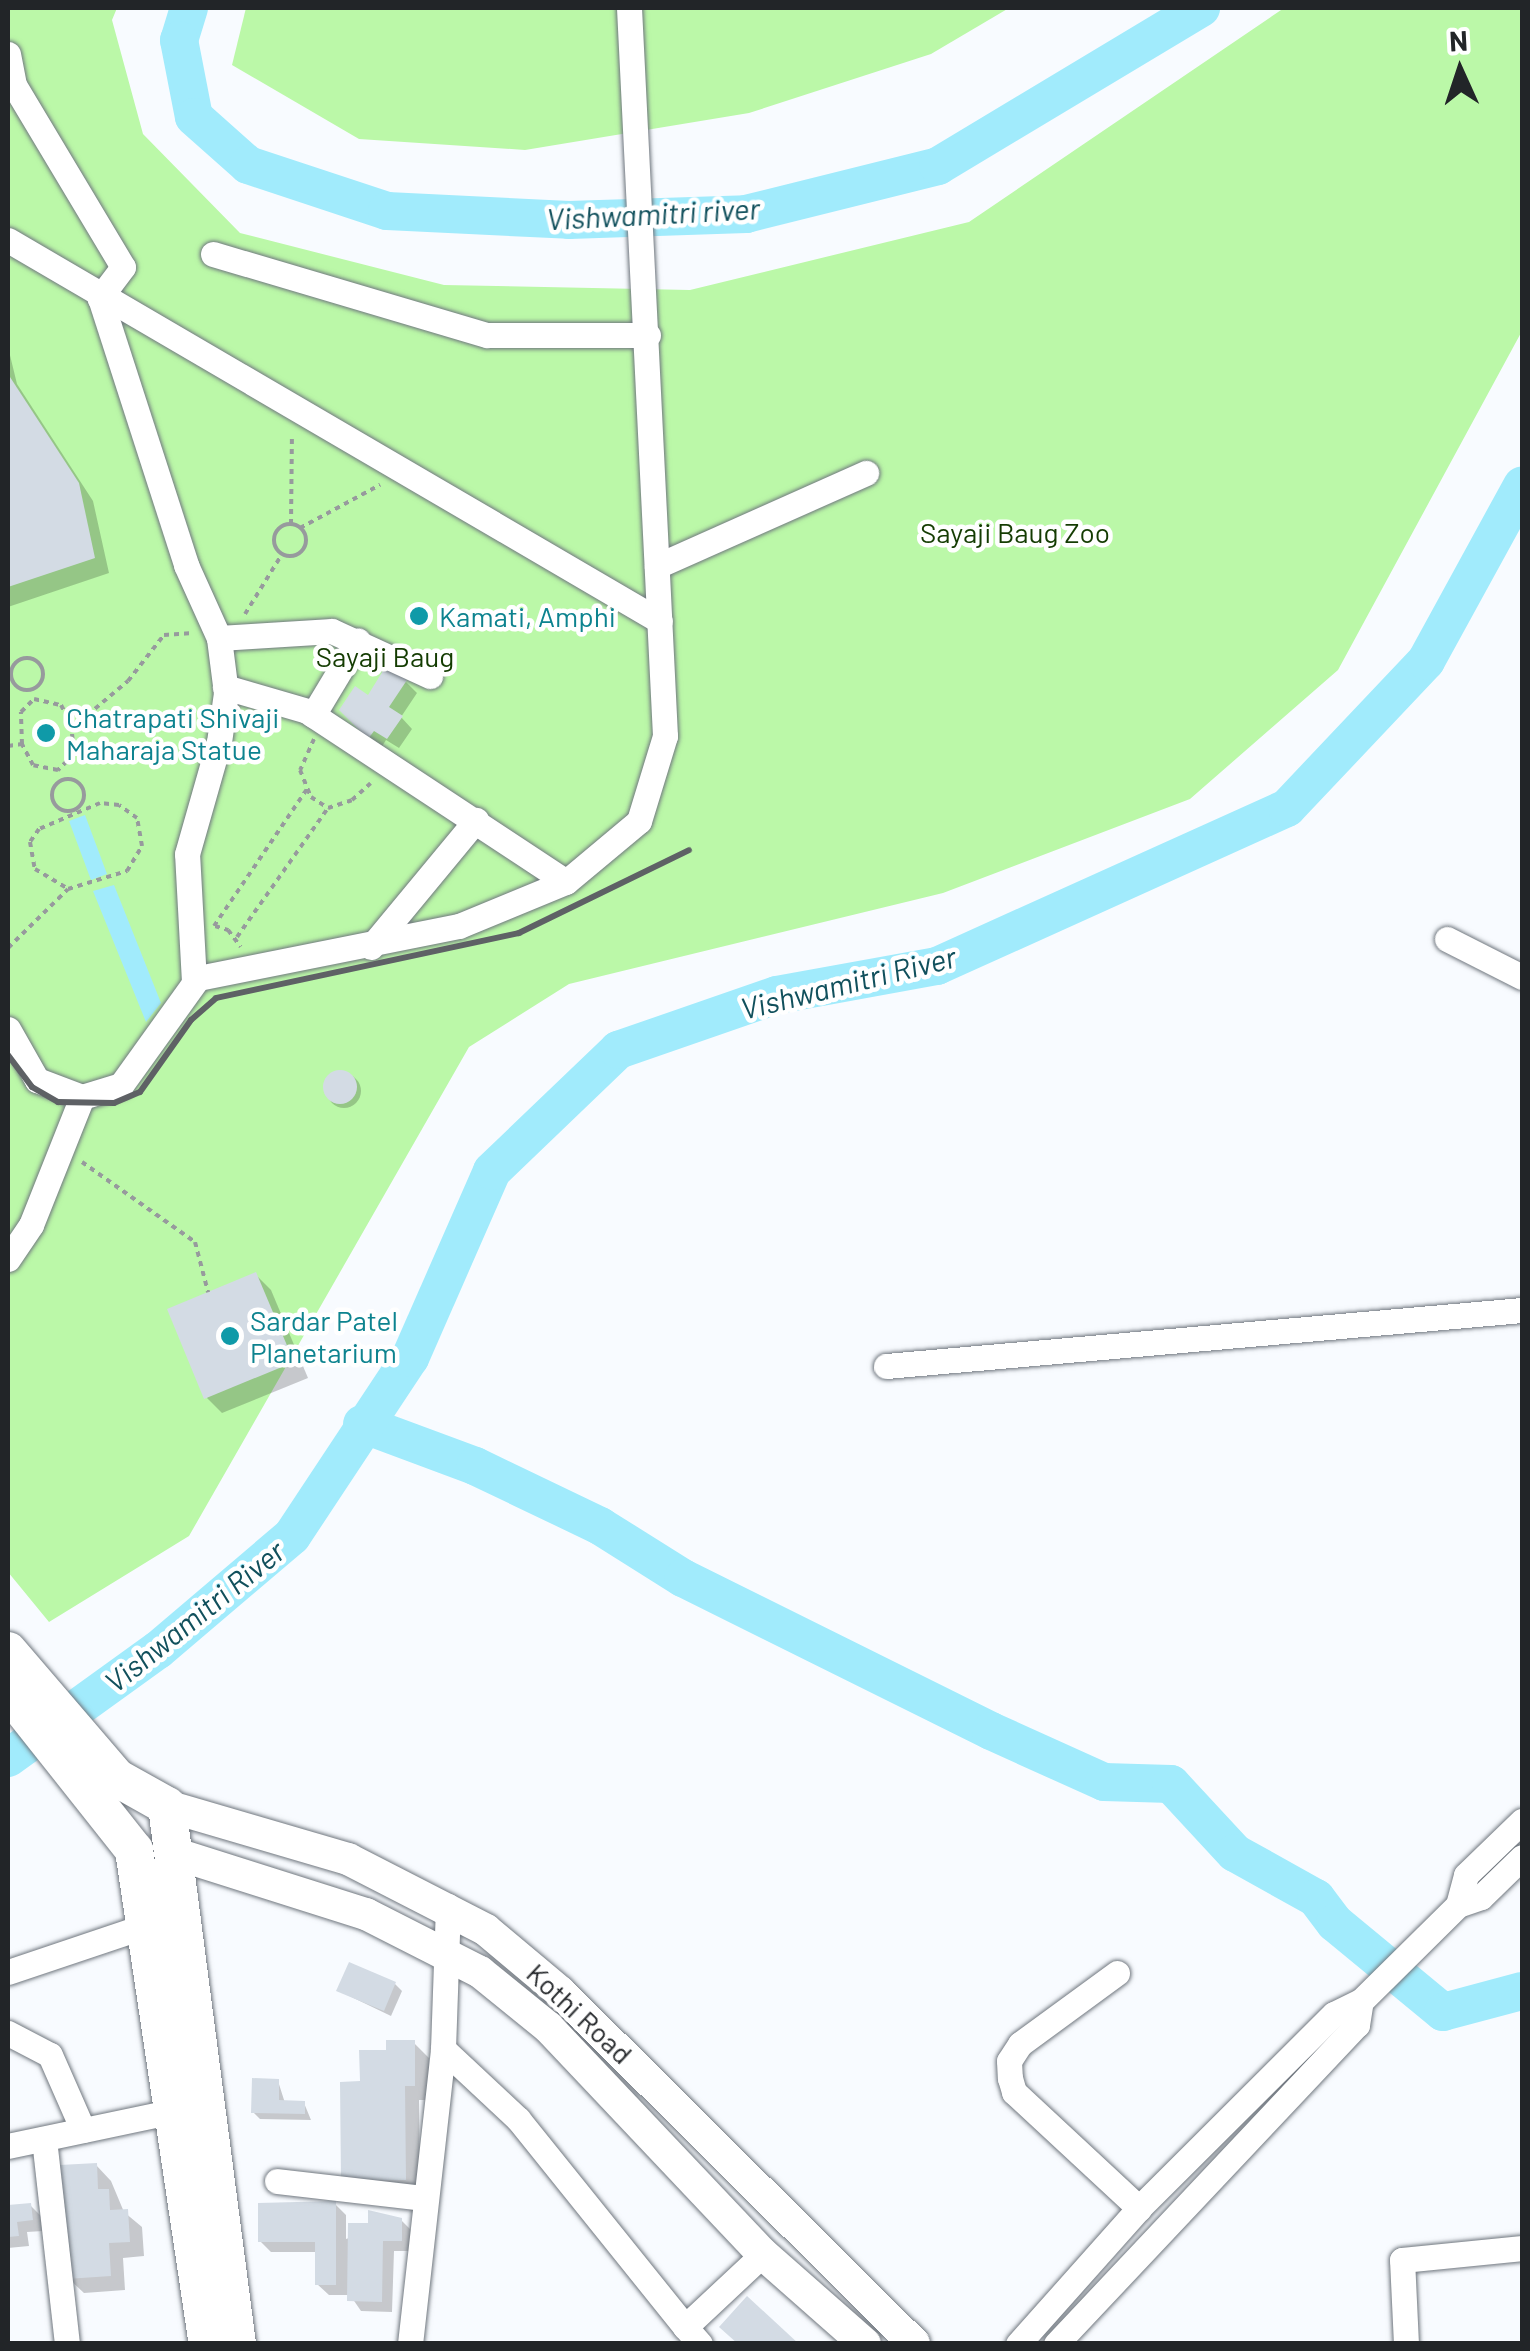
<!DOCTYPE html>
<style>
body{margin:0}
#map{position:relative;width:1530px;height:2351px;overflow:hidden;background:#f8fbff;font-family:Barlow,sans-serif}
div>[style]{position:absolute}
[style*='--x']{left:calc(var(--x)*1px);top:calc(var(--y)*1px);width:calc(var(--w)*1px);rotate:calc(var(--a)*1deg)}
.green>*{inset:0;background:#bbf8a8}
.water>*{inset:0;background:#a1ebfc}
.shadow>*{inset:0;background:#0003}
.round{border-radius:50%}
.river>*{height:38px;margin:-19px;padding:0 19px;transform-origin:19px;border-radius:19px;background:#a1ebfc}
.building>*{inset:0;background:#d3dbe4}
.path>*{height:4px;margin-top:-2px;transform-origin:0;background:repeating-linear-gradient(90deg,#979a9d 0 5px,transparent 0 10px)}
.path>.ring{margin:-2px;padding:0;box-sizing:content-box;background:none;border:4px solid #979a9d;border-radius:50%}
.roads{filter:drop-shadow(0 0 2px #70777f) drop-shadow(0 0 2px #70777f)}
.minor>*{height:25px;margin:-12.5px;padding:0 12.5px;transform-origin:12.5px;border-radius:12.5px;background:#fff}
.major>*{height:32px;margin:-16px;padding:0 16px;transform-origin:16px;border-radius:16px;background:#fff}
.highway>*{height:38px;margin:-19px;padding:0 19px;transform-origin:19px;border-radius:19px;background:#fff}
.rail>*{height:6px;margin:-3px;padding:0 3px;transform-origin:3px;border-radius:3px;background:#5e6165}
.dots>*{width:28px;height:28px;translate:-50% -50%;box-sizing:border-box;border:5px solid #fff;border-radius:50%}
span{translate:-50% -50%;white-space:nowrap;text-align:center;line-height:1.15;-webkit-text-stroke:9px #fff;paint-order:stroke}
.park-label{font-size:28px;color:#143c02}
.culture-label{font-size:28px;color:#0d838f}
.left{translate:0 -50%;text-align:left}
.street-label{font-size:28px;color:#222528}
.water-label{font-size:30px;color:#11505c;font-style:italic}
.frame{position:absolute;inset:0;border:10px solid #222528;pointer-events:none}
.north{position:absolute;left:1410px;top:20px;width:100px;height:100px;-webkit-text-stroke:8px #fff;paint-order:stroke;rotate:357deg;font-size:28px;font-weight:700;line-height:40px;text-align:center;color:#222528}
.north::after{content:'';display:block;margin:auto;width:35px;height:45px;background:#222528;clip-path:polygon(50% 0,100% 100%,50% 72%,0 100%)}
</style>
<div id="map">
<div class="green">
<div style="clip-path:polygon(8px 8px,117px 8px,112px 20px,143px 134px,240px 233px,444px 285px,690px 290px,969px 222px,1284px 8px,1522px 8px,1522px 331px,1338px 670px,1190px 799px,943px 893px,569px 984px,469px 1047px,189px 1536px,49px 1622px,8px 1572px)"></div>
<div style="clip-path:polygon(246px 8px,1009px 8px,931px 54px,749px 113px,525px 150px,359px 139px,232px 65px)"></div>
</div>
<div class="water">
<div style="clip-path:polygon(85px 815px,107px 874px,91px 880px,69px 821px)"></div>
<div style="clip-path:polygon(114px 885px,161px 1003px,146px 1022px,93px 891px)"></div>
</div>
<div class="shadow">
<div style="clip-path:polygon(8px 347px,17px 384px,93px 501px,109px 573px,8px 607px)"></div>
<div style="clip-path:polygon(406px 682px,417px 693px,401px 717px,412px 729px,399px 748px,386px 740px,381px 748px,342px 710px)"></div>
<div class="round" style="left:327px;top:1074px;width:34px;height:34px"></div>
<div style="clip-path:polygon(256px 1275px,271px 1290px,308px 1378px,222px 1413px,207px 1398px)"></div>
<div style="clip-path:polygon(395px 1984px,402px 1991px,391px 2016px,339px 1991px)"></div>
<div style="clip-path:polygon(414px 2043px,429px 2058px,429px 2100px,419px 2100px,420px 2195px,359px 2195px,362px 2084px,388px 2052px)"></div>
<div style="clip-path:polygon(278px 2081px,285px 2103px,304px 2103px,311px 2120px,260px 2119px,253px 2112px)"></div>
<div style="clip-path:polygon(96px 2165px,111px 2181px,124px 2212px,142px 2227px,144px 2256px,123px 2258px,125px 2290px,84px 2293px,68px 2278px)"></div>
<div style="clip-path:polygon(335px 2204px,346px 2215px,346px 2239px,401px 2220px,412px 2231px,412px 2251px,394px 2251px,392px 2312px,361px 2311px,350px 2295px,329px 2295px,317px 2284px,317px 2252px,271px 2252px,260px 2241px)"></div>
<div style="clip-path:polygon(30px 2205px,41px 2216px,43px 2231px,27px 2232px,29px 2246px,8px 2248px,8px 2207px)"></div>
</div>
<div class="river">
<div style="--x:189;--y:8;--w:34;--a:107"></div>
<div style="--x:179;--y:40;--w:78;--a:79"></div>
<div style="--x:194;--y:117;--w:72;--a:41.6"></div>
<div style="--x:248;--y:165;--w:146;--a:18.3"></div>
<div style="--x:387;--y:211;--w:182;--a:2.8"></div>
<div style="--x:569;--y:220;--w:177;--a:-1.9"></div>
<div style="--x:746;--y:214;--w:198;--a:-14"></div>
<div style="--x:938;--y:166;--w:307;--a:-31"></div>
<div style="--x:362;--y:1424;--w:121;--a:20.4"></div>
<div style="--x:475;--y:1466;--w:139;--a:25.6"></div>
<div style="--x:600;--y:1526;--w:98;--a:32.1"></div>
<div style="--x:683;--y:1578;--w:344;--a:26.4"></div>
<div style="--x:991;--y:1731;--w:124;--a:24.3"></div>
<div style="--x:1104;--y:1782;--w:67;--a:1.7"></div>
<div style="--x:1171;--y:1784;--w:94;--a:47.2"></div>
<div style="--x:1235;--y:1853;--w:93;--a:29.1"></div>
<div style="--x:1316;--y:1898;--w:31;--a:53"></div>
<div style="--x:1335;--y:1923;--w:140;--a:39.5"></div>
<div style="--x:1443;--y:2012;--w:82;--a:-14.9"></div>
<div style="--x:8;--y:1758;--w:185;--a:-35.8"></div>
<div style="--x:158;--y:1650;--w:176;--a:-40.4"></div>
<div style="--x:292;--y:1536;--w:214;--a:-56.5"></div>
<div style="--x:410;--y:1358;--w:204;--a:-66.3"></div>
<div style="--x:492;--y:1171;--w:175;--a:-43.8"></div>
<div style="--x:618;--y:1050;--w:168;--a:-19.1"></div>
<div style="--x:777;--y:995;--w:163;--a:-10.3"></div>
<div style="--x:937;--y:966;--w:384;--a:-24.3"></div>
<div style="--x:1287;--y:808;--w:202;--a:-46.6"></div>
<div style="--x:1426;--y:661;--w:200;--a:-61.3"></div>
</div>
<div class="building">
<div style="clip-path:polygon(8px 374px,79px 483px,95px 558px,8px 587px)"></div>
<div style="clip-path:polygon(386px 666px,407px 680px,389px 707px,403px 716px,387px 739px,374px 731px,368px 739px,339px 710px,355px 686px,368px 695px)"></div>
<div class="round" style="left:323px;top:1070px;width:34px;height:34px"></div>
<div style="clip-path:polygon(256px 1272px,294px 1362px,204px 1399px,167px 1309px)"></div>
<div style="clip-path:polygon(349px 1962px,396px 1982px,384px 2011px,336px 1991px)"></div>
<div style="clip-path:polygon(386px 2040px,415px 2040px,415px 2086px,405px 2086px,406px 2180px,341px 2181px,340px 2082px,360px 2081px,359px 2050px,386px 2050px)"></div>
<div style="clip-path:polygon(252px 2078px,279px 2079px,279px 2100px,305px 2101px,305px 2114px,251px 2113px)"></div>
<div style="clip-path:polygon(97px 2163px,98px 2189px,109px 2189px,110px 2210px,128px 2209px,130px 2242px,109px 2243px,111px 2276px,66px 2279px,60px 2165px)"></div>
<div style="clip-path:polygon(336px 2201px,336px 2285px,315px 2285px,315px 2242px,258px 2242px,258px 2203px)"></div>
<div style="clip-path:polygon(31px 2203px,33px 2220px,17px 2222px,19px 2236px,8px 2237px,8px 2205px)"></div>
<div style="clip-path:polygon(368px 2210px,402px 2218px,402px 2241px,383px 2241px,382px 2302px,347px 2301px,348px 2223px,368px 2223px)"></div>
<div style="clip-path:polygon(747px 2296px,799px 2344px,738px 2344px,719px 2327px)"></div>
</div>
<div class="path">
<div style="--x:291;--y:524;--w:90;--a:-89.4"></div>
<div class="ring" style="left:274px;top:524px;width:28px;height:28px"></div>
<div style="--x:300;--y:528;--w:91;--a:-28.3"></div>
<div style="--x:245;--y:614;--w:70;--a:-58.3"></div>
<div class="ring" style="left:11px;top:658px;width:28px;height:28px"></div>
<div style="--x:34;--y:699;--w:28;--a:13"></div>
<div style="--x:61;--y:705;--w:21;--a:62"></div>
<div style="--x:71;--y:724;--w:30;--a:84"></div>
<div style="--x:74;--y:754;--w:23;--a:135"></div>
<div style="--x:58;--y:770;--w:25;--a:-169"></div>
<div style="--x:33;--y:765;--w:24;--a:-118"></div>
<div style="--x:22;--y:744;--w:32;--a:-92"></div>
<div style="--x:21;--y:712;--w:18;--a:-45"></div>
<div style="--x:72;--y:728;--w:73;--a:-40"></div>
<div style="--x:128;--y:681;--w:58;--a:-52"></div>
<div style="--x:164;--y:635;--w:29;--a:-4"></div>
<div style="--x:314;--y:739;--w:34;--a:114"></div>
<div style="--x:300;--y:770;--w:29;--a:68"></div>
<div style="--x:311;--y:797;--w:20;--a:33"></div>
<div style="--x:328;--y:808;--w:25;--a:-18"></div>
<div style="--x:352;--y:800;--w:25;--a:-42"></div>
<div style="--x:8;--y:746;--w:14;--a:-8"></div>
<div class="ring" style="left:52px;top:779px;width:28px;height:28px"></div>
<div style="--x:214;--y:926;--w:166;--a:-55.8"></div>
<div style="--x:215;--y:926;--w:14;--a:17"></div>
<div style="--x:228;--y:930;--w:21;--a:53"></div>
<div style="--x:237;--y:937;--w:158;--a:-54.8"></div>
<div style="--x:8;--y:948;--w:84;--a:-44.5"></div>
<div style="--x:68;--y:889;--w:62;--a:-17"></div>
<div style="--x:127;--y:871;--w:29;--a:-59"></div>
<div style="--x:142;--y:846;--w:28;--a:-100"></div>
<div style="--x:137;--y:818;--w:22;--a:-144"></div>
<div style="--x:119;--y:805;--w:19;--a:-174"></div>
<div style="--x:100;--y:803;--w:66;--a:156.9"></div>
<div style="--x:39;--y:829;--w:16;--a:125"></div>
<div style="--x:30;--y:842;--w:27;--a:80"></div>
<div style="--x:35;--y:869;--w:39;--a:31"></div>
<div style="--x:82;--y:1162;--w:138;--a:35.3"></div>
<div style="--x:195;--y:1242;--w:52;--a:75.4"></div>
</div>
<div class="roads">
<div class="minor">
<div style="--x:8;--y:54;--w:32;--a:79"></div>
<div style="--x:14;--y:85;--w:212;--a:59.1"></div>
<div style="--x:123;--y:267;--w:39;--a:127"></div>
<div style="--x:100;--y:298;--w:281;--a:72.1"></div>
<div style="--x:186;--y:565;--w:80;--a:65.7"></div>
<div style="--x:219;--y:638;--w:113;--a:-3.5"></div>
<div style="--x:332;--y:631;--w:108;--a:24.7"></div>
<div style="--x:8;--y:240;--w:755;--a:30.3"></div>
<div style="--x:213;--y:254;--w:286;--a:16.5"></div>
<div style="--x:487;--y:335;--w:161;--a:0"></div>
<div style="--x:657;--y:566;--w:229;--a:-24"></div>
<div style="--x:225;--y:687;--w:85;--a:16.3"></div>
<div style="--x:307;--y:711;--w:310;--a:33.4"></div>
<div style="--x:313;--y:715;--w:87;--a:-59"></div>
<div style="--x:1447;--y:939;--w:84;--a:26.9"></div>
<div style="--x:371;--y:947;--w:165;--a:-50.4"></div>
<div style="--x:194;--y:982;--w:128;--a:-93.1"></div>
<div style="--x:187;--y:854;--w:116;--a:-74.1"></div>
<div style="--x:219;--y:742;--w:49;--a:-81.9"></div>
<div style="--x:226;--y:693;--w:55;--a:-97.3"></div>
<div style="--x:8;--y:1029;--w:59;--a:60.4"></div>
<div style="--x:37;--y:1080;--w:48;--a:20.7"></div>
<div style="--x:8;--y:1259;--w:41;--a:-55.9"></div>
<div style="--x:31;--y:1225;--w:138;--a:-68.3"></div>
<div style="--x:82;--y:1097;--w:41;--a:-17.1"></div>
<div style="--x:121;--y:1085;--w:132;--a:-54.3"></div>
<div style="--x:198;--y:978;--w:266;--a:-11.3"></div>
<div style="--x:459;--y:926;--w:116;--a:-22.4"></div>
<div style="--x:566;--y:882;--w:95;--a:-39.9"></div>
<div style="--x:639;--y:821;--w:89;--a:-73"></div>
<div style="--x:665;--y:736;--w:729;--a:-92.83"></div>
<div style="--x:886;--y:1366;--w:638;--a:-5.03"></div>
<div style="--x:1458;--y:1905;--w:31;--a:-75"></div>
<div style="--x:1466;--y:1875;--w:78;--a:-44"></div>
<div style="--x:8;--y:1972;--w:148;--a:-18.6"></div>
<div style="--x:1117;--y:1973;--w:120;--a:143.8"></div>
<div style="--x:1020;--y:2044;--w:20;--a:123"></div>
<div style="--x:1009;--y:2061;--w:17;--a:87"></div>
<div style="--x:1010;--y:2078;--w:15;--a:74"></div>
<div style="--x:1014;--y:2092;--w:171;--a:42.9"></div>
<div style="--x:8;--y:2033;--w:47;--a:27.6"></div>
<div style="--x:50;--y:2055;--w:82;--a:66.3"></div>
<div style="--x:443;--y:2049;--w:103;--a:43"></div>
<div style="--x:518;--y:2119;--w:267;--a:51.2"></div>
<div style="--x:44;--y:2139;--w:206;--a:83.6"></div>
<div style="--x:8;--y:2146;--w:170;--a:-11.9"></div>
<div style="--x:277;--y:2181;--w:147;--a:6.6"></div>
<div style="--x:410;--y:2344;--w:297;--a:-83.6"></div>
<div style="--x:443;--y:2049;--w:143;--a:-88"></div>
<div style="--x:700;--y:2344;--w:23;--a:-131"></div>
<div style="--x:685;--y:2327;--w:107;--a:-43.1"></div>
<div style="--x:1018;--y:2344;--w:182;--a:-48.3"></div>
<div style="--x:1139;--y:2208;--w:275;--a:-44.9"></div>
<div style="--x:1334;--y:2014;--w:30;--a:-26"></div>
<div style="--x:1361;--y:2001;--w:136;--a:-44.7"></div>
<div style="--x:1458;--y:1905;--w:24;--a:-19"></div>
<div style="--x:1481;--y:1897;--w:57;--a:-44.3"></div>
<div style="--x:1056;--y:2344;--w:439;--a:-46.7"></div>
<div style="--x:1357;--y:2025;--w:24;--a:-81"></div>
<div style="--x:1406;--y:2344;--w:84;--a:-92.7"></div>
<div style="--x:1402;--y:2260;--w:121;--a:-5.7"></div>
</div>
<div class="major">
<div style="--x:167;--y:1806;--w:189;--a:16.3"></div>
<div style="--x:348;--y:1859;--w:155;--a:27.2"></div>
<div style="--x:486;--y:1930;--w:97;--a:40"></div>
<div style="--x:560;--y:1992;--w:499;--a:44.8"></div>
<div style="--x:170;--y:1852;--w:206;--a:17.6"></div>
<div style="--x:366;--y:1914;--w:128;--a:27"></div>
<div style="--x:480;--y:1972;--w:87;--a:39"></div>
<div style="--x:548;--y:2027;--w:313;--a:46.6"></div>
<div style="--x:763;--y:2254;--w:136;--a:41.4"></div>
</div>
<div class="highway">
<div style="--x:8;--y:1651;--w:167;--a:49.4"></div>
<div style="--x:117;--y:1778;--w:57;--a:29.2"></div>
<div style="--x:167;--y:1806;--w:543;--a:82.59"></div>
<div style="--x:8;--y:1691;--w:203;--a:51.6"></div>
<div style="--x:134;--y:1850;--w:500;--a:81.5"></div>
</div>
</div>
<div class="rail">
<div style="--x:8;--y:1055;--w:40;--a:53"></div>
<div style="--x:32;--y:1087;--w:30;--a:30"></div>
<div style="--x:58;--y:1102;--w:56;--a:1"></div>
<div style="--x:114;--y:1103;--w:28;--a:-23"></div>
<div style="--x:140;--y:1092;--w:88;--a:-54.7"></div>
<div style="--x:191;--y:1020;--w:33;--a:-41"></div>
<div style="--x:216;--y:998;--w:310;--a:-12.1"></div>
<div style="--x:519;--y:933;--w:189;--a:-26"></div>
</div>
<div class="dots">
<div style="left:419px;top:616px;background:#0f9aa8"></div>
<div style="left:46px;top:733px;background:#0f9aa8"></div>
<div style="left:230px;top:1336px;background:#0f9aa8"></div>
</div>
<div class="park-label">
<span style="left:1015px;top:532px">Sayaji Baug Zoo</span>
<span style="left:385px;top:656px">Sayaji Baug</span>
</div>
<div class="culture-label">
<span class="left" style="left:439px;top:616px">Kamati, Amphi</span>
<span class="left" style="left:66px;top:733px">Chatrapati Shivaji<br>Maharaja Statue</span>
<span class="left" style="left:250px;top:1336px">Sardar Patel<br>Planetarium</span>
</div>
<div class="street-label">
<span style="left:580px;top:2013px;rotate:43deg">Kothi Road</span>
</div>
<div class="water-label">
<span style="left:653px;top:213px;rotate:-3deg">Vishwamitri river</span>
<span style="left:848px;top:982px;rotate:-14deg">Vishwamitri River</span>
<span style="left:194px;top:1616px;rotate:-39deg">Vishwamitri River</span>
</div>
<div class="frame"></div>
<div class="north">N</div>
</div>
